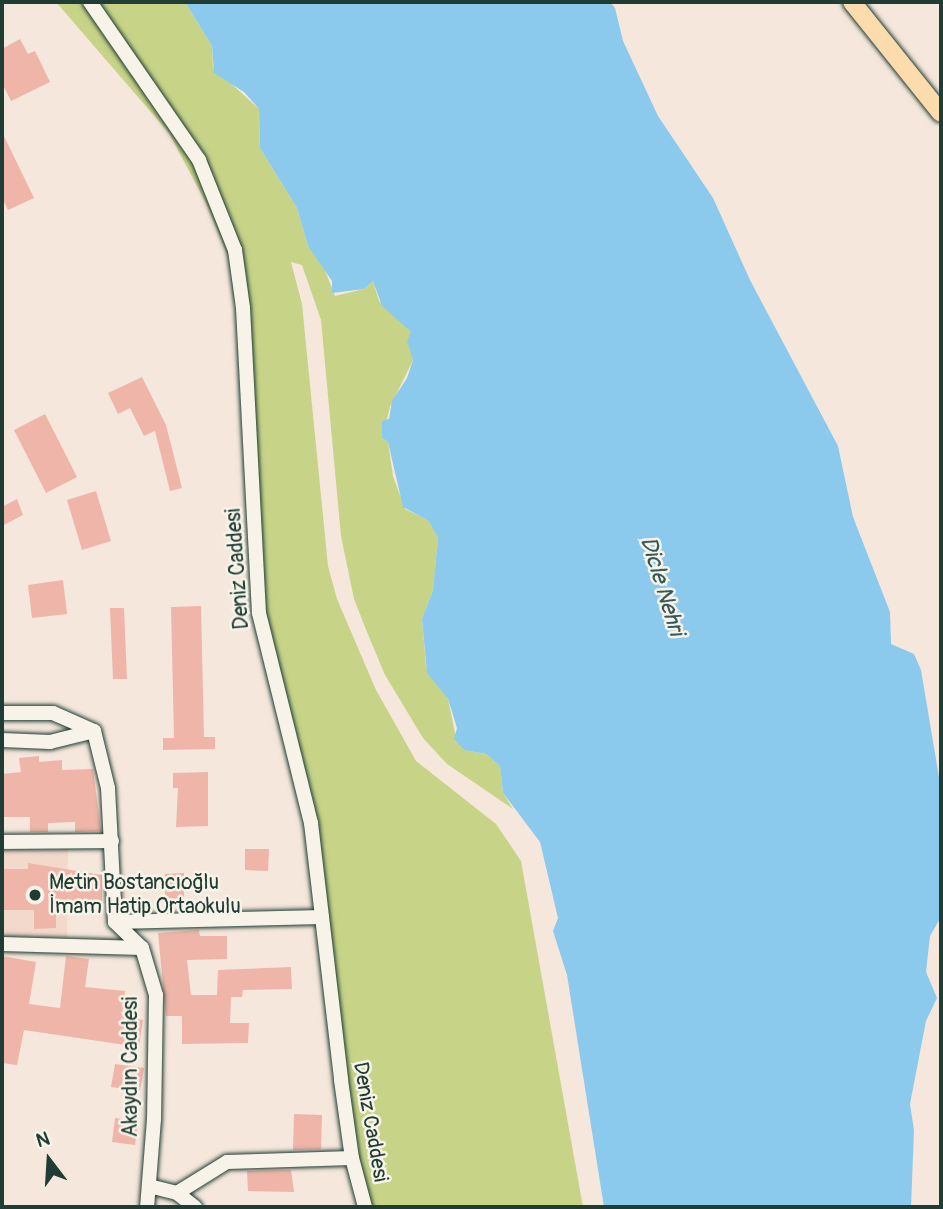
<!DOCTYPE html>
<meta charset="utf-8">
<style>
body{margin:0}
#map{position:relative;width:943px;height:1209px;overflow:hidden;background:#f5e7db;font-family:Pangolin,sans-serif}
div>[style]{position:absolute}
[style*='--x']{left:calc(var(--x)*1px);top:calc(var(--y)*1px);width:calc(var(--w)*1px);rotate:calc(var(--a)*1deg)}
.built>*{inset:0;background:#f3d8cc}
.green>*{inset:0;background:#c7d488}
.water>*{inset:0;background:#8bcaec}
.building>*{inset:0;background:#efb5a9}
.roads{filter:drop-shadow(0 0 2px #1f3d34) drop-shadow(0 0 2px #1f3d34)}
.minor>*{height:14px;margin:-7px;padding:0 7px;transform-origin:7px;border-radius:7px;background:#f7f3e8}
.major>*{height:18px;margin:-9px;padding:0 9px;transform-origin:9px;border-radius:9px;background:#fcdcac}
.dots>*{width:19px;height:19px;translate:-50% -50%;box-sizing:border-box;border:4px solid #f7f3e8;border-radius:50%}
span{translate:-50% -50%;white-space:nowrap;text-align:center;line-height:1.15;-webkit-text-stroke:5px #f7f3e8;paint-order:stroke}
.street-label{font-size:21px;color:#1f3d34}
.poi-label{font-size:21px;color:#1f3d34}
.left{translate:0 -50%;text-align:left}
.water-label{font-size:23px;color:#355959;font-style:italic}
.frame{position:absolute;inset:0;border:4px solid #1f3d34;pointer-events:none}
.north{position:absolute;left:14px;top:1125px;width:70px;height:70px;-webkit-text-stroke:5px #f7f3e8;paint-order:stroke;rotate:343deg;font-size:19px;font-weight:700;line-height:28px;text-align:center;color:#1f3d34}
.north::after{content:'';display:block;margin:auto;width:24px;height:32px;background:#1f3d34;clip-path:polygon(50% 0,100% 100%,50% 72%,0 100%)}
</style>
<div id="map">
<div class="built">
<div style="clip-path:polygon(68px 849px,67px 941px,2px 940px,2px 850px)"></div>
</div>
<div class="green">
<div style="clip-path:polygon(56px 2px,185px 2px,212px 46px,213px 67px,259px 109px,260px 148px,297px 208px,308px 246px,320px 258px,335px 296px,364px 289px,373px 281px,379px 301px,411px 332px,413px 360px,390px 407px,382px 438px,388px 442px,393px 476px,405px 509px,430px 521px,438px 538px,433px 590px,422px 619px,426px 666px,448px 699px,455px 733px,464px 750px,486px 754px,500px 766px,503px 793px,513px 809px,447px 764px,423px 738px,385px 675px,367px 632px,354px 599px,341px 536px,321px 320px,302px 265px,291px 262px,302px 304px,328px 566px,337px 599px,376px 690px,416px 761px,496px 824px,521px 861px,583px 1207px,365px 1207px,311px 823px,265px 646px,243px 303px,234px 302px,229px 259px,207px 205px,169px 133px)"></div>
</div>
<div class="water">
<div style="clip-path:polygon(185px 2px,610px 2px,615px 8px,623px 41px,658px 116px,713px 198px,750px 280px,838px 446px,853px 517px,890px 612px,891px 644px,914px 654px,921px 670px,941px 789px,941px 917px,930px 936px,926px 972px,937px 998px,926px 1021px,910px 1104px,914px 1130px,911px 1207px,604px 1207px,567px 975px,553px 931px,558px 918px,540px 842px,503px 793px,500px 766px,486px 754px,464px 750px,454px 739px,457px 728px,448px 699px,427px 673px,422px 619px,433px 590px,438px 538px,429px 521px,403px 507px,388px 442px,382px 438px,382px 421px,389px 419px,392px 401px,407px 378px,413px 360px,407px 341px,411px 332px,382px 306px,373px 281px,364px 289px,332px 293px,332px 281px,308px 246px,297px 208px,260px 148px,259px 109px,244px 92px,214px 73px,212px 46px)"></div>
</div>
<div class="building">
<div style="clip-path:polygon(20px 39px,28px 54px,35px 51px,50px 82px,11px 101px,2px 83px,2px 49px)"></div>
<div style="clip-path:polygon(2px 132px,34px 198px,8px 210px,2px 198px)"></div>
<div style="clip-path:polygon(142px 377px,166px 425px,182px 488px,170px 491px,155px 431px,144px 436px,130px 408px,118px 414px,108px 393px)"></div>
<div style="clip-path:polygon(45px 414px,77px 477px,46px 493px,14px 430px)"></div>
<div style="clip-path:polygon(96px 491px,111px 541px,82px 550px,67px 500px)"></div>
<div style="clip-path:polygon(17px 499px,23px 515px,2px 526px,2px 507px)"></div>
<div style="clip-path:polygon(63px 580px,67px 614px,32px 618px,28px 585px)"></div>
<div style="clip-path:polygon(201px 606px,204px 737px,215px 737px,215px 749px,163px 750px,163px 738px,174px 738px,171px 607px)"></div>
<div style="clip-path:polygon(110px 608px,124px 608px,127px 679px,113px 679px)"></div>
<div style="clip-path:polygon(39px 756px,39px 762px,62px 760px,62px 770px,93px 769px,101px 831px,75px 832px,75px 822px,48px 823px,48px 832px,30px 832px,30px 817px,2px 817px,2px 774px,21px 772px,19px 758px)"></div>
<div style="clip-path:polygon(208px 772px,208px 826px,176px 827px,178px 788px,173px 788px,173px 773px)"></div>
<div style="clip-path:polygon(245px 849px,269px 849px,268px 871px,245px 870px)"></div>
<div style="clip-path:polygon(28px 863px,102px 875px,102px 908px,56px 911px,56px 928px,34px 929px,34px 910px,2px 910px,2px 869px,28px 869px)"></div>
<div style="clip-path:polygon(184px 873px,184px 905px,165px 905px,165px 874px)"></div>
<div style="clip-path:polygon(199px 930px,200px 936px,227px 936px,227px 959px,187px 960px,191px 995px,217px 995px,218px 970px,291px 967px,292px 989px,243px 990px,242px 997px,231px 997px,230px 1023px,249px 1023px,248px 1043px,182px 1044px,182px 1016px,166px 1016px,158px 933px)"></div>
<div style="clip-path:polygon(2px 956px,36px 962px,29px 1004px,60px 1008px,66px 956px,89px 959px,85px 987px,125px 991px,122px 1016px,143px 1020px,139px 1047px,24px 1030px,17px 1065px,2px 1063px)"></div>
<div style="clip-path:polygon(115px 1064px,144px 1068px,140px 1091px,111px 1087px)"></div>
<div style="clip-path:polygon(294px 1114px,322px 1115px,321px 1149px,293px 1150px)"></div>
<div style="clip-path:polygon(115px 1118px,138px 1121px,135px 1145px,112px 1142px)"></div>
<div style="clip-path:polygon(291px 1170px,294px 1192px,248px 1191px,247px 1171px)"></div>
</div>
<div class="roads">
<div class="minor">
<div style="--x:90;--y:2;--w:192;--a:55.4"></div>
<div style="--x:199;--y:160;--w:97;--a:68.2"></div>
<div style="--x:235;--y:250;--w:59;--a:82.1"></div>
<div style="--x:243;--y:308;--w:305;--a:87"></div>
<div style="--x:259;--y:613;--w:216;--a:76.1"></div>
<div style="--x:311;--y:823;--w:259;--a:83.3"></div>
<div style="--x:341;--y:1080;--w:79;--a:82"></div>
<div style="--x:352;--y:1158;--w:51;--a:75.1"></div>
<div style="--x:2;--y:713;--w:51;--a:0"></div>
<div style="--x:53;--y:713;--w:45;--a:23.7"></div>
<div style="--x:94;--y:731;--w:59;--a:76.2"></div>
<div style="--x:108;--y:788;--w:134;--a:87"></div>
<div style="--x:115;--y:922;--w:37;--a:44"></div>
<div style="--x:142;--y:948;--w:49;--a:73.4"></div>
<div style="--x:156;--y:995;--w:124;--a:90.9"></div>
<div style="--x:154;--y:1119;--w:88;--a:94.5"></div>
<div style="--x:2;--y:740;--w:48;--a:2.4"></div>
<div style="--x:50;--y:742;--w:45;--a:-14"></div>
<div style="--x:2;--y:842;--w:110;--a:-0.5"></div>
<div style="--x:115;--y:922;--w:207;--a:-1.4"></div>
<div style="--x:2;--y:944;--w:140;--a:1.6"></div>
<div style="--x:149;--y:1186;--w:29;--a:14"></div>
<div style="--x:177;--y:1193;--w:23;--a:38"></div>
<div style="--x:177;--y:1193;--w:59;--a:-31.8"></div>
<div style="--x:227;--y:1162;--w:125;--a:-1.8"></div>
</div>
<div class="major">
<div style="--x:852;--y:2;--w:142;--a:51.3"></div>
</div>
</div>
<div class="dots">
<div style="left:35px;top:895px;background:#1f3d34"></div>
</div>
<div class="street-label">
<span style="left:238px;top:569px;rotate:-94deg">Deniz Caddesi</span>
<span style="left:131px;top:1067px;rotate:-90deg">Akaydın Caddesi</span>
<span style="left:370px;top:1122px;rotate:80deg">Deniz Caddesi</span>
</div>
<div class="poi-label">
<span class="left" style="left:49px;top:895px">Metin Bostancıoğlu<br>İmam Hatip Ortaokulu</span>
</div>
<div class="water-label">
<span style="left:662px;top:586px;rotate:73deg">Dicle Nehri</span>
</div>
<div class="frame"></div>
<div class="north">N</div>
</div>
